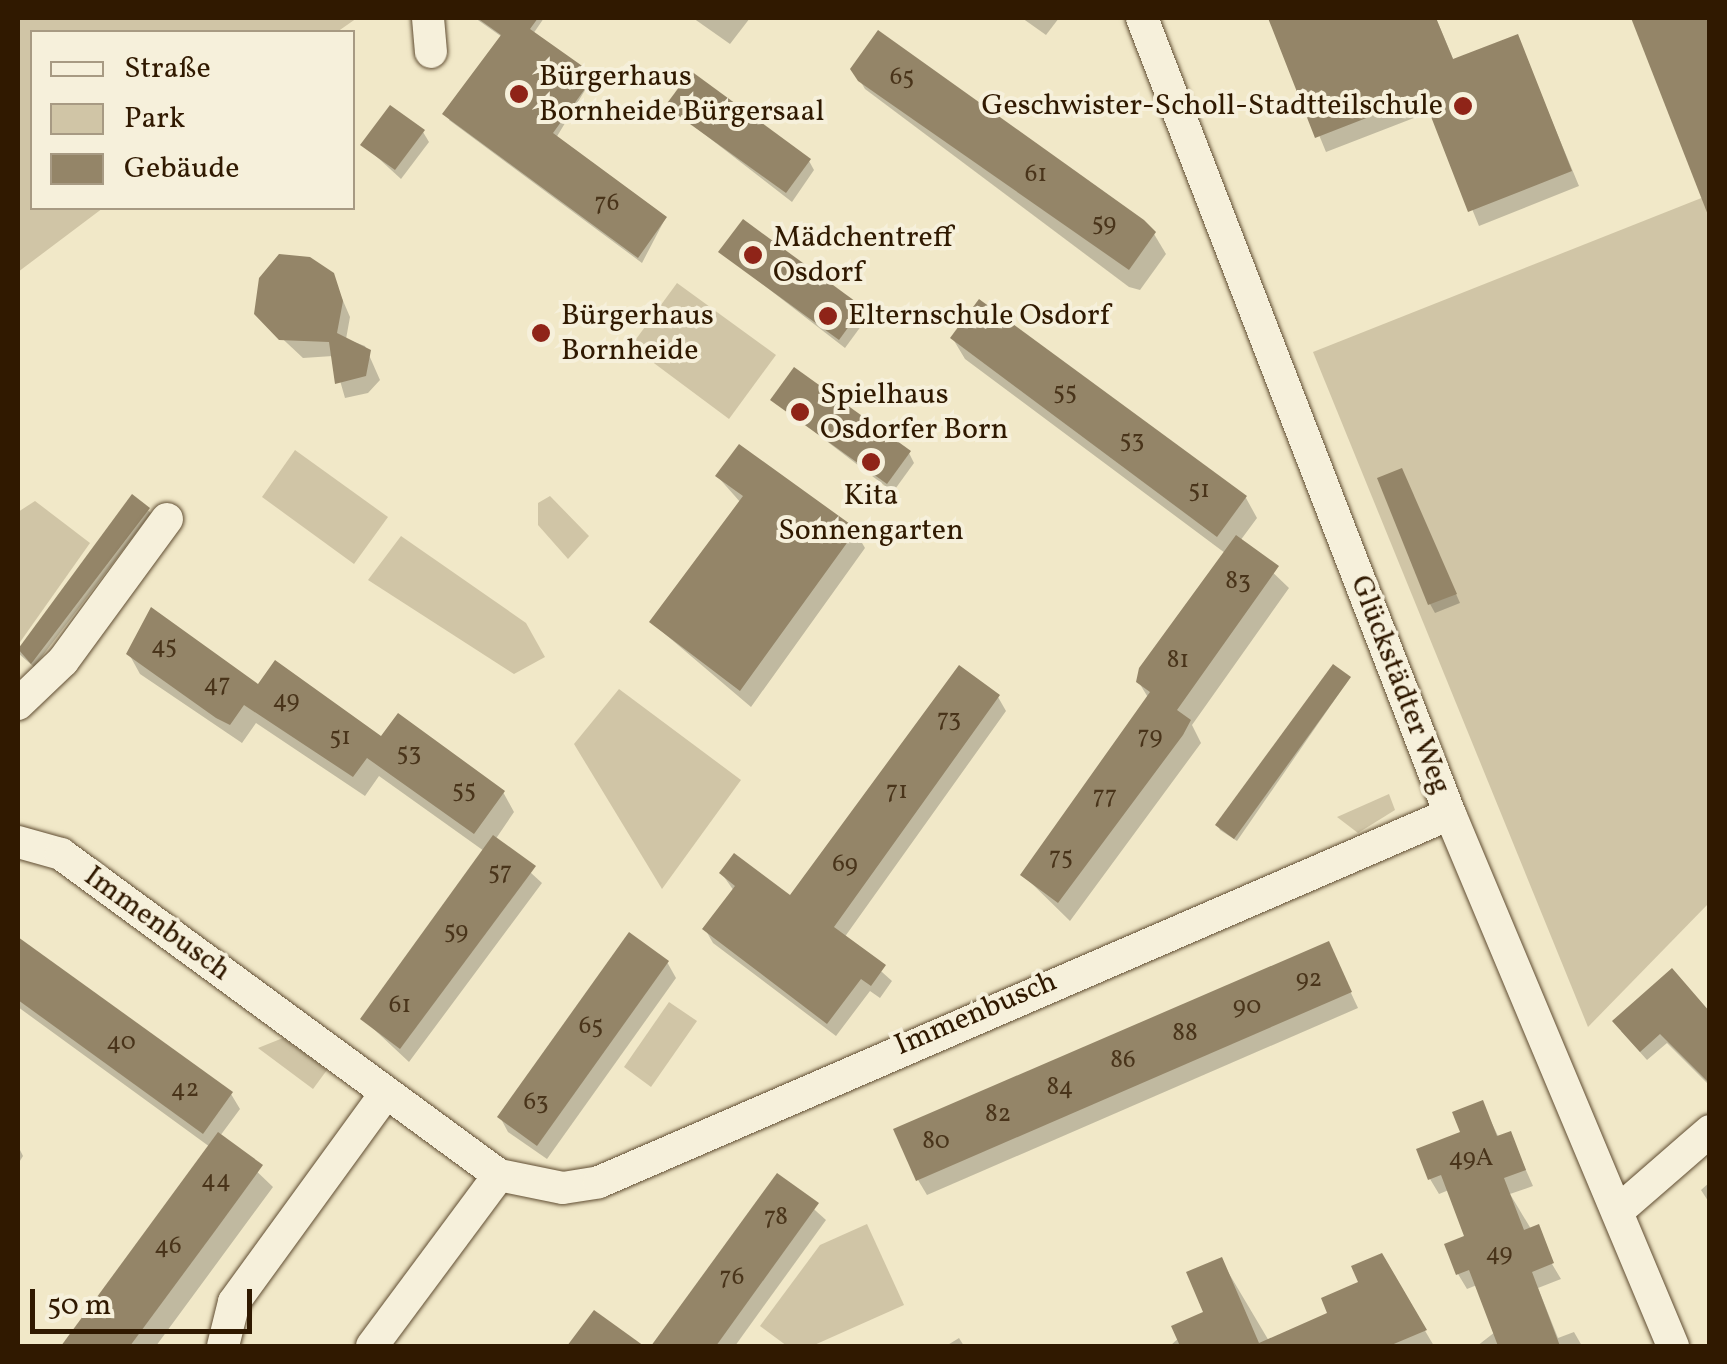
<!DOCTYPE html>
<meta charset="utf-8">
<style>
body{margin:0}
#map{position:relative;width:1727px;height:1364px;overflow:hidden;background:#f1e8c8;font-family:Vollkorn,serif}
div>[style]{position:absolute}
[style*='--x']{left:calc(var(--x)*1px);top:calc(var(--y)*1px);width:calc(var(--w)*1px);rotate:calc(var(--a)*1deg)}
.green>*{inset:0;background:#d0c5a6}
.shadow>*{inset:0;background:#0003}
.building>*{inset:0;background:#948568}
.roads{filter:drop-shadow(0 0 2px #604d32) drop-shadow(0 0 2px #604d32)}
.minor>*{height:32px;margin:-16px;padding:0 16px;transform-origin:16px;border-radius:16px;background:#f6f0db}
.dots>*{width:28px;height:28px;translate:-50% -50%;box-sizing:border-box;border:5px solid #f6f0db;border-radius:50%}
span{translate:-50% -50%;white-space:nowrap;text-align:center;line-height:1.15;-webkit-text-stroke:8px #f6f0db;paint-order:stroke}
.number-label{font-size:25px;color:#49341a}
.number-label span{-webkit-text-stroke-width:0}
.poi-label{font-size:30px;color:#301900}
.left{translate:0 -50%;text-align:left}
.right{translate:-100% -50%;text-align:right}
.street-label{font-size:30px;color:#301900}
.frame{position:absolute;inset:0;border:20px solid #301900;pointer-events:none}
.legend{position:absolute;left:30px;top:30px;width:325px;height:180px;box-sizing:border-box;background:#f6f0db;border:2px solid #a79a83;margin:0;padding:12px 18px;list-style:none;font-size:30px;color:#301900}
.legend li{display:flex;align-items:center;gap:20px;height:50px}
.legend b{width:50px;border:2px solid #a79a83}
.scale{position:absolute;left:30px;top:1289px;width:222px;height:45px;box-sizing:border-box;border:5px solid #301900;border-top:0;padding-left:12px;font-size:30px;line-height:35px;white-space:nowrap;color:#301900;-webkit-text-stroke:8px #f6f0db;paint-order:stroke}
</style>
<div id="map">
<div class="green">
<div style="clip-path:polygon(18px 18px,357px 18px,337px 32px,32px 32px,32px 208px,103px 208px,18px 272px)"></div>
<div style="clip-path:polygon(1709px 195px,1709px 903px,1588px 1027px,1313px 352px)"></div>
<div style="clip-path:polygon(677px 283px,776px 355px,729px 419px,631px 346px)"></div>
<div style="clip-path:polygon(295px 450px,388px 517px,354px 564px,262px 497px)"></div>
<div style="clip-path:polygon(550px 496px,589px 536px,568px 559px,538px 525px,538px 503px)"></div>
<div style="clip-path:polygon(35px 501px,90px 543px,18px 645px,18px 512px)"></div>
<div style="clip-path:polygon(401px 536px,526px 623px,545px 657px,514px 674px,368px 580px)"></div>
<div style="clip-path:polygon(619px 689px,741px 780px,662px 889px,574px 744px)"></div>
<div style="clip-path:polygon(1389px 794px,1395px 810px,1358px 833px,1337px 817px)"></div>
<div style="clip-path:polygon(669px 1002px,697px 1021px,651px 1087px,624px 1067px)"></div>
<div style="clip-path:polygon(283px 1038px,327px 1070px,313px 1089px,258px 1048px)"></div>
<div style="clip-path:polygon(867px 1224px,904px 1305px,812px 1346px,787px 1346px,760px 1326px,820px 1245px)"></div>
</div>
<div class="shadow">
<div style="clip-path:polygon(475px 18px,544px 18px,533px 34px,593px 77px,556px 138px,665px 219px,642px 263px,449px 120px,502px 37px)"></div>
<div style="clip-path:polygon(693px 18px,750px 18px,730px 44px)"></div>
<div style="clip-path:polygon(1022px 18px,1059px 18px,1046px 35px)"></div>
<div style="clip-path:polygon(1271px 18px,1436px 18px,1454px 61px,1517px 37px,1579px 186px,1479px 226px,1432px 111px,1326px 152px)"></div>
<div style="clip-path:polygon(853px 69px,1154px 234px,1166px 254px,1140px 290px,1129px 287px,865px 89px)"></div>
<div style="clip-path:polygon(668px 106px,809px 161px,814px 170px,792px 202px)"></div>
<div style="clip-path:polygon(423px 132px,429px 142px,401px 179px,364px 145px)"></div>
<div style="clip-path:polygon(721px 252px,861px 308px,867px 318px,845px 348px)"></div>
<div style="clip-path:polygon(332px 275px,350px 317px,346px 339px,365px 346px,380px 380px,368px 393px,345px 398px,333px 356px,303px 358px,256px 314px)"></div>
<div style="clip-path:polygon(953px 339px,1246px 498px,1257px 518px,1240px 541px,1289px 588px,1192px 725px,1201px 743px,1070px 921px,1023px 875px,1149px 699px,1138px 681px,1225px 553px,965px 359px)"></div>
<div style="clip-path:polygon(773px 400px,909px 453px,914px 463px,893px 492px)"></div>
<div style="clip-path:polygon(718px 477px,855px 531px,865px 548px,751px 707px,652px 623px,741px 503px)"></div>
<div style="clip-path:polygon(1406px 480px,1460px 603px,1435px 613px,1430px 604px)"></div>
<div style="clip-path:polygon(132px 497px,151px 513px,34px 667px,18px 653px)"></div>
<div style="clip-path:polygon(129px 654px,259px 687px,503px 792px,514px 812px,495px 840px,542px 883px,409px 1062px,363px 1019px,484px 851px,379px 776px,365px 796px,256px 723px,242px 743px,140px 674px)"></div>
<div style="clip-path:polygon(1349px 679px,1237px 841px,1220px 830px,1218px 826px)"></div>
<div style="clip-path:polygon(998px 697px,1006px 711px,844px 938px,892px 981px,880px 998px,870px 991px,836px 1036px,713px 943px,705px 929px,734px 891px,722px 874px,791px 898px)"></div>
<div style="clip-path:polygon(18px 940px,231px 1094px,240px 1109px,220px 1136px,273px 1187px,156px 1346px,64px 1346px,210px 1147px,18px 1007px)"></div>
<div style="clip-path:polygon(1328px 944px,1358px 1008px,927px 1195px,918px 1180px)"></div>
<div style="clip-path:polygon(667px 962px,676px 978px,547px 1159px,508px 1132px,500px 1117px)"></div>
<div style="clip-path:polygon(1710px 1015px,1709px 1085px,1667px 1043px,1647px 1060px,1621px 1031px)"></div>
<div style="clip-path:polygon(1482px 1103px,1499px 1138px,1510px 1134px,1533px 1186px,1510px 1194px,1561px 1279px,1538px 1288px,1558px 1338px,1574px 1332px,1582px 1346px,1477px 1346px,1495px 1332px,1477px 1285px,1467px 1289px,1458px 1274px,1468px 1237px,1449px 1190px,1439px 1194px,1430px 1179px)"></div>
<div style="clip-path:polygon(18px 1146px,23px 1156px,18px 1164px)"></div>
<div style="clip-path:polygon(777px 1176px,826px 1220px,735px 1346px,654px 1346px)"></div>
<div style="clip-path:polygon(1710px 1182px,1710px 1204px,1701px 1190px)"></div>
<div style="clip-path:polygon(1381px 1256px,1434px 1346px,1170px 1346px,1206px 1313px,1221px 1260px,1269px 1341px,1330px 1315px)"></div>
<div style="clip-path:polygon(959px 1338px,964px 1346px,946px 1346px)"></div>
</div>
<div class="building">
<div style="clip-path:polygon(477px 18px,538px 18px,530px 29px,595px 75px,553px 133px,667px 217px,638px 258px,442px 114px,501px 35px)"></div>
<div style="clip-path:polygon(1268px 18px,1436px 18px,1453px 59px,1518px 34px,1572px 171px,1468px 212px,1423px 96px,1315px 138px)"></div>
<div style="clip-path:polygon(1631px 18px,1710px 18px,1710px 215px,1708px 215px)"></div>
<div style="clip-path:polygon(878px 30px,1144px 220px,1156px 232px,1129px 270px,858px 81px,850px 69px)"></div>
<div style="clip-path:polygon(691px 71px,811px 159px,786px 193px,665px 106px)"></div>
<div style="clip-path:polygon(390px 105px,425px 130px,395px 170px,360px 145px)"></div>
<div style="clip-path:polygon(743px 219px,863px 307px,839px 340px,718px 252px)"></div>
<div style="clip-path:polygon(279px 254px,310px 257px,334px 273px,343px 301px,337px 333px,371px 350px,366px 376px,335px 384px,329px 342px,279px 340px,254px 314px,259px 278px)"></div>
<div style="clip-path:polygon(979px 299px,1247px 496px,1217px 537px,950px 338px)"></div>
<div style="clip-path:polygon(794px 367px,911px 451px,887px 484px,770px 400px)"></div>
<div style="clip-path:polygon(739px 444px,857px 529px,740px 691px,649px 622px,743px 496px,715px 476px)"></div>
<div style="clip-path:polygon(1402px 468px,1457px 594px,1428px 605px,1377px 478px)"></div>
<div style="clip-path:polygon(132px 494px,150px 508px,31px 664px,18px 649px)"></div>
<div style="clip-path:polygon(1236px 535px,1279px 566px,1177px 710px,1191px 720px,1183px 735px,1058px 903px,1020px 875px,1150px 692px,1136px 682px,1139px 668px)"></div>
<div style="clip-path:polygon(151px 607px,258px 684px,275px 660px,381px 736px,398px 713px,505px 791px,474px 834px,367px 758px,353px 777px,244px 705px,230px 725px,216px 718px,126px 654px)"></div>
<div style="clip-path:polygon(1333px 664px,1351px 677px,1234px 839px,1215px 825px)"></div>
<div style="clip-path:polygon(959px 665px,1000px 695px,834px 927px,886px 965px,871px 986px,861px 979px,827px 1024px,702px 929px,735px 886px,719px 873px,734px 853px,790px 895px)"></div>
<div style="clip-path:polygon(493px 835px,536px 866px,400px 1049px,360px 1019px)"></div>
<div style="clip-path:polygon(629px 932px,669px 961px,537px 1146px,497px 1117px)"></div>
<div style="clip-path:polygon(18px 937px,233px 1092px,203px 1134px,18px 1000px)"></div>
<div style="clip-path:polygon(1329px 941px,1352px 992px,916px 1181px,893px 1129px)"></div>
<div style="clip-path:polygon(1672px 968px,1710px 1012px,1710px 1084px,1660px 1034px,1640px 1052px,1612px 1021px)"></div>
<div style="clip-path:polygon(1483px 1100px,1497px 1136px,1511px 1131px,1526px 1170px,1504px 1178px,1524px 1230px,1539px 1224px,1554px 1263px,1532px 1272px,1560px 1346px,1498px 1346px,1469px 1270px,1456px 1275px,1444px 1244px,1464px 1236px,1441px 1175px,1428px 1180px,1416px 1149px,1460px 1132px,1452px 1112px)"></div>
<div style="clip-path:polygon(218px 1132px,263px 1165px,215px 1231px,130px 1346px,61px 1346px)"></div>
<div style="clip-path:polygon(777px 1173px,819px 1203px,716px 1346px,651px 1346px)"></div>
<div style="clip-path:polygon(1382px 1253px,1427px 1330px,1389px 1346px,1180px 1346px,1171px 1326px,1203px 1312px,1186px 1272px,1222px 1257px,1259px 1343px,1327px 1313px,1321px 1298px,1358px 1282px,1351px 1266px)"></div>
<div style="clip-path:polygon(594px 1310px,644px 1346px,567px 1346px)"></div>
</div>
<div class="roads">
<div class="minor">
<div style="--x:428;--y:18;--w:34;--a:85"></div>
<div style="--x:1142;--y:18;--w:854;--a:68.85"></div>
<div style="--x:1450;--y:814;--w:577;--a:67.26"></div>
<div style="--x:18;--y:704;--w:62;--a:-43.7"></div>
<div style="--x:63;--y:661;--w:176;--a:-53.8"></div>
<div style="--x:18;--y:842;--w:45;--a:15.6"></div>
<div style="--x:61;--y:854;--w:543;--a:36.24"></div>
<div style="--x:499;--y:1175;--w:65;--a:11.5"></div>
<div style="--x:563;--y:1188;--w:36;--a:-9"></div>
<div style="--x:599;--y:1182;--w:927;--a:-23.39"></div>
<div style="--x:1618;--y:1211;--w:122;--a:-41"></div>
<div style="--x:223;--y:1346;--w:45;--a:-76"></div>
<div style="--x:234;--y:1302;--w:257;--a:-54"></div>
<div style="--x:372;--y:1346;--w:213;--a:-53.4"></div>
</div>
</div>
<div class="dots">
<div style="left:519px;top:94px;background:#8f2418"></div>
<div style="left:1463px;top:106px;background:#8f2418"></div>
<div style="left:753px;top:255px;background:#8f2418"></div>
<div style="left:828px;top:316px;background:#8f2418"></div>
<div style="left:541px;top:333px;background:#8f2418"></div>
<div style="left:800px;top:412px;background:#8f2418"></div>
<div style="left:871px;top:462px;background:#8f2418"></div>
</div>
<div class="number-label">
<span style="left:902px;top:78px">65</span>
<span style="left:1036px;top:175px">61</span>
<span style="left:607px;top:204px">76</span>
<span style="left:1104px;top:224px">59</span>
<span style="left:1065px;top:393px">55</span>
<span style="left:1132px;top:441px">53</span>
<span style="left:1199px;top:491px">51</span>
<span style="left:1238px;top:582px">83</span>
<span style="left:164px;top:647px">45</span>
<span style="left:1178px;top:661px">81</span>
<span style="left:217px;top:685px">47</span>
<span style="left:286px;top:701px">49</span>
<span style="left:949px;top:720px">73</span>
<span style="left:1150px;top:737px">79</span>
<span style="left:340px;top:738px">51</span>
<span style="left:409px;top:754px">53</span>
<span style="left:464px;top:791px">55</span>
<span style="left:897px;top:792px">71</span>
<span style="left:1105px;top:797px">77</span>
<span style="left:1061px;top:858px">75</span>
<span style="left:845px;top:865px">69</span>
<span style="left:500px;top:873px">57</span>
<span style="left:456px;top:932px">59</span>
<span style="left:1309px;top:980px">92</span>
<span style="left:400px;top:1006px">61</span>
<span style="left:1247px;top:1007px">90</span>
<span style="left:591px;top:1027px">65</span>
<span style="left:1185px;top:1034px">88</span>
<span style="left:121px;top:1043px">40</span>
<span style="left:1123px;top:1061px">86</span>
<span style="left:1060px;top:1088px">84</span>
<span style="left:185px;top:1090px">42</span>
<span style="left:536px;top:1103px">63</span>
<span style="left:998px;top:1115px">82</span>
<span style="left:936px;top:1142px">80</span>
<span style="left:1471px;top:1159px">49A</span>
<span style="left:216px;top:1181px">44</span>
<span style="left:776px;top:1218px">78</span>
<span style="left:168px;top:1247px">46</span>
<span style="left:1499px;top:1254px">49</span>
<span style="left:732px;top:1278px">76</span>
</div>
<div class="poi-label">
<span class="left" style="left:539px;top:94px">Bürgerhaus<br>Bornheide Bürgersaal</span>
<span class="right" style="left:1443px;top:106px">Geschwister-Scholl-Stadtteilschule</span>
<span class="left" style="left:773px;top:255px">Mädchentreff<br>Osdorf</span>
<span class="left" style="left:561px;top:333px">Bürgerhaus<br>Bornheide</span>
<span class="left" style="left:848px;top:316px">Elternschule Osdorf</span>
<span class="left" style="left:820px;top:412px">Spielhaus<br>Osdorfer Born</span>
<span style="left:871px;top:513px">Kita<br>Sonnengarten</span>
</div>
<div class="street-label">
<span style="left:1400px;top:685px;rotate:69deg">Glückstädter Weg</span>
<span style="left:157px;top:924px;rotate:36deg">Immenbusch</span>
<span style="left:976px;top:1014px;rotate:-23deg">Immenbusch</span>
</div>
<div class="frame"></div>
<ul class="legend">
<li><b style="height:12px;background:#f6f0db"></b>Straße</li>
<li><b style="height:28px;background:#d0c5a6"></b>Park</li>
<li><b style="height:28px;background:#948568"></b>Gebäude</li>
</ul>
<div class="scale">50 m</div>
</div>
